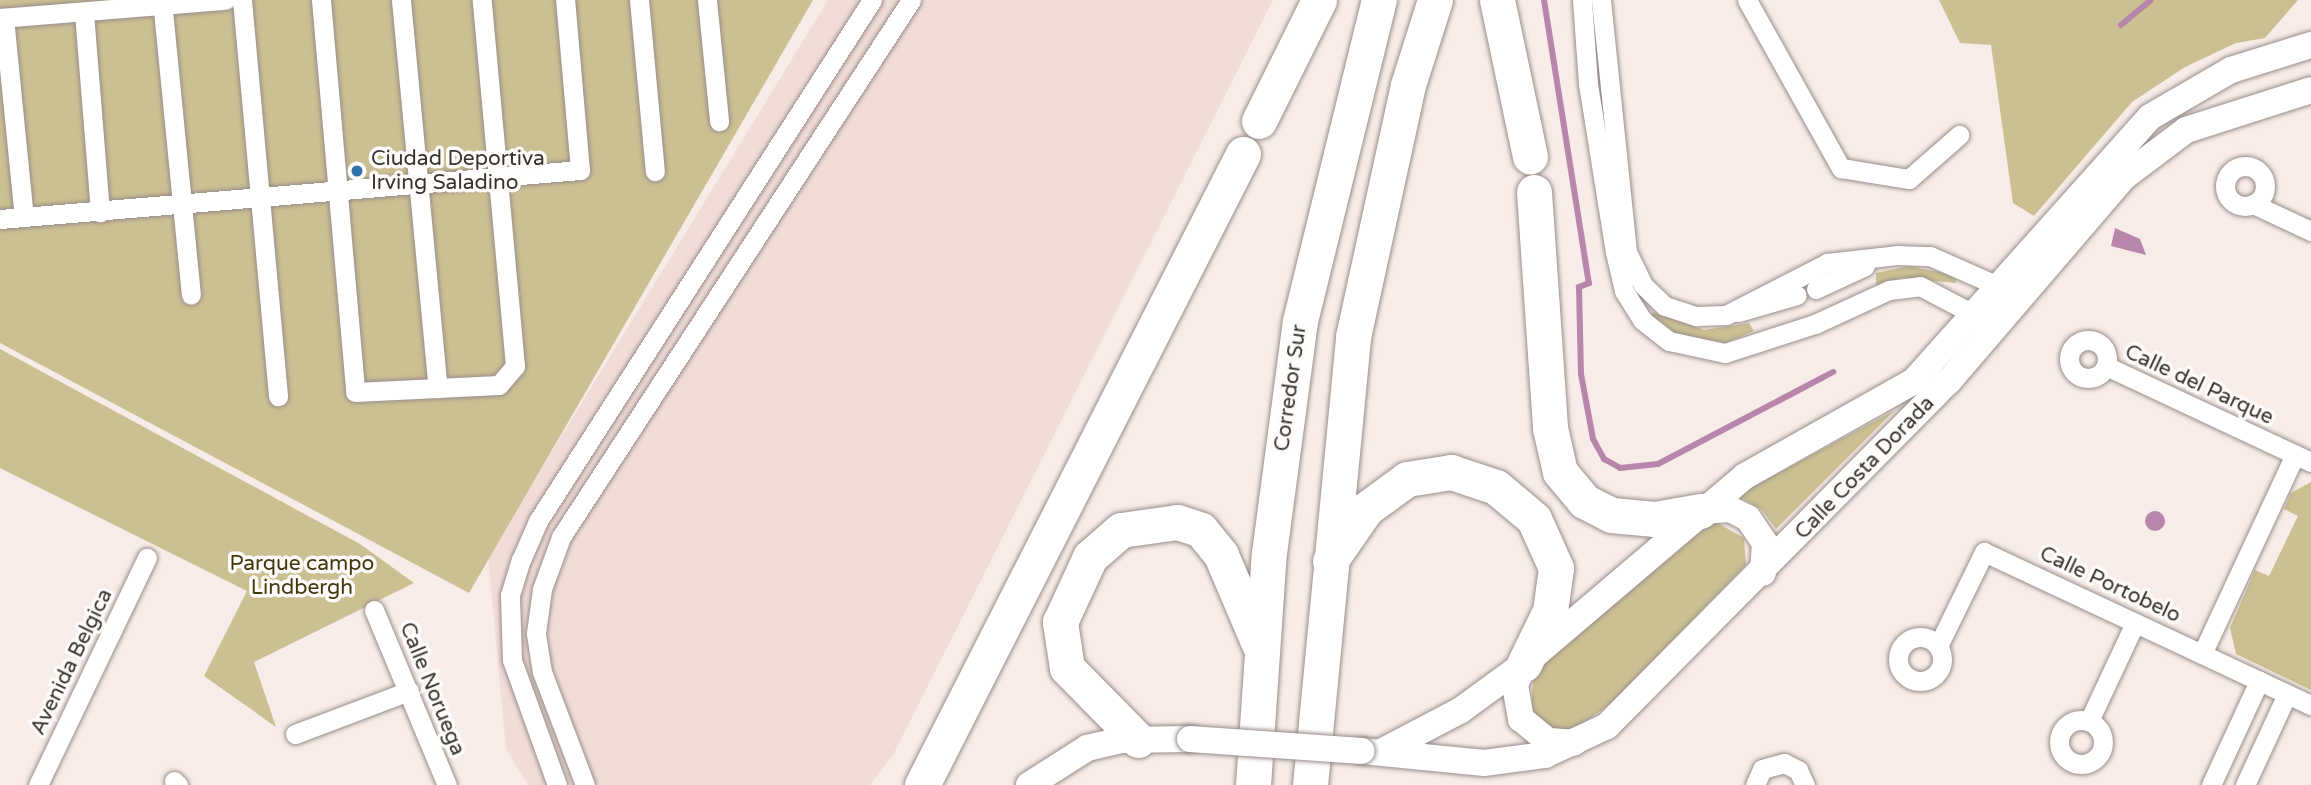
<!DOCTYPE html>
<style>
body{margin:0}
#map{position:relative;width:2311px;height:785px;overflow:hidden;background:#f7ece8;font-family:"Varela Round",sans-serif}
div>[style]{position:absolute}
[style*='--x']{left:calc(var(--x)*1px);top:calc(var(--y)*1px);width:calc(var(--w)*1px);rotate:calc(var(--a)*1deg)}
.built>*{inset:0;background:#f1ddd8}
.green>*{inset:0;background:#cbc092}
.water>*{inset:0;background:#b786aa}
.round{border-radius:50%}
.stream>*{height:6px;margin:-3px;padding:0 3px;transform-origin:3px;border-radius:3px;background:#b786aa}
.roads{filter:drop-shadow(0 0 2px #988d8a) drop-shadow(0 0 2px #988d8a)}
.minor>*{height:19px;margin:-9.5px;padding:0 9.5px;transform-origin:9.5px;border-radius:9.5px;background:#fff}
.minor>.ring{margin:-9.5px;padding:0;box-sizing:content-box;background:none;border:19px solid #fff;border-radius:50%}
.secondary>*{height:26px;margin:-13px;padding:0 13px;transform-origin:13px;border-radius:13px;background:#fff}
.motorway>*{height:35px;margin:-17.5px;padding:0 17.5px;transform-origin:17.5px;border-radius:17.5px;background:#fff}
.bridges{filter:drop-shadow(0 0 2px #988d8a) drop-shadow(0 0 2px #988d8a)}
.secondary-bridge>*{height:26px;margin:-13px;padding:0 13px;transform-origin:13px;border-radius:13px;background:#fff}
.dots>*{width:19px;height:19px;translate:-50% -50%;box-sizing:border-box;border:4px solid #fefbfa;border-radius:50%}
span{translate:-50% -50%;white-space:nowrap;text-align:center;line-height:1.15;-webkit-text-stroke:7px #fefbfa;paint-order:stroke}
.poi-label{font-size:21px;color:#363230}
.left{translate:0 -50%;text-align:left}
.street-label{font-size:21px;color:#363230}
.park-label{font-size:21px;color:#423708}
</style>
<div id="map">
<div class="built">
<div style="clip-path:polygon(828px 0,1273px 0,894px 753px,870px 785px,528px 785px,506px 749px,488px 556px)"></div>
</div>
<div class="green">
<div style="clip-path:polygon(0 0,813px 0,469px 593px,0 343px)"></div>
<div style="clip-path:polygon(1939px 0,2298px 0,2265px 38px,2236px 43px,2185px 67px,2132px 102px,2034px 216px,2013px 203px,1991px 45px,1960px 43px)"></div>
<div style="clip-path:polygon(1908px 266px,1955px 275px,1956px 283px,1902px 278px,1876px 286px,1876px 273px)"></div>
<div style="clip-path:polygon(1653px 312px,1704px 330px,1749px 323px,1754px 331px,1718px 346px,1679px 339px,1651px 317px)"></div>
<div style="clip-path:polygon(0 349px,360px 544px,414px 583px,254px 662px,276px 727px,204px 676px,247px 591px,0 468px)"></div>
<div style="clip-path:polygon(1895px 410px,1776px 529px,1762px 510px,1738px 495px)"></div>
<div style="clip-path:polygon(2311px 482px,2311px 690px,2236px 654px,2230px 628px,2255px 570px,2269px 576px,2298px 516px,2284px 509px,2291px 493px)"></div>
<div style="clip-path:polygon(1714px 521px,1744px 538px,1746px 565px,1611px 703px,1578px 727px,1560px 732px,1543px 724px,1531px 708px,1534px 671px)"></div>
</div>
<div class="water">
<div style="clip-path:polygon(2115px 228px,2140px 239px,2146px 255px,2111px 246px)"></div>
<div class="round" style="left:2145px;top:511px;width:20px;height:20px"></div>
</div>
<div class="stream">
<div style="--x:1544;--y:0;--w:287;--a:81"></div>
<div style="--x:1589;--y:283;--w:11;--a:158"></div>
<div style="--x:1579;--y:287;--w:87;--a:88.7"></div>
<div style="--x:1581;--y:374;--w:66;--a:79.5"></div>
<div style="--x:1593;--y:439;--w:23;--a:61"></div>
<div style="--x:1604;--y:459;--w:18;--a:29"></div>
<div style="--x:1620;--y:468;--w:38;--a:-6"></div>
<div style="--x:1658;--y:464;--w:198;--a:-27.7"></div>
<div style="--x:2121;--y:25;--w:39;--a:-40"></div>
</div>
<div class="roads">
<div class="minor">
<div style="--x:162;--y:0;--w:296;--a:84.4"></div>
<div style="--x:242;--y:0;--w:398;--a:84.8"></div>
<div style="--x:321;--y:0;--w:393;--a:85"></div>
<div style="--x:355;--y:392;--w:144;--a:-2.8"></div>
<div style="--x:499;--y:385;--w:25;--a:-50"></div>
<div style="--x:515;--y:366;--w:367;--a:-95.2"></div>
<div style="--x:401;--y:0;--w:390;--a:84.6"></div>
<div style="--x:639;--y:0;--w:172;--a:84.7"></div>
<div style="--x:707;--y:0;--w:122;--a:84.3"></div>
<div style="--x:1582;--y:0;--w:84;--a:85.9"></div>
<div style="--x:1588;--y:84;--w:170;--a:80.9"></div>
<div style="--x:1615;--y:252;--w:40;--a:77"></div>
<div style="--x:1624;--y:291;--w:34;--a:58"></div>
<div style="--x:1642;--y:320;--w:34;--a:38"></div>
<div style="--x:1669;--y:341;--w:57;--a:12.1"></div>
<div style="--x:1725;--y:353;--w:95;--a:-17.9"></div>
<div style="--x:1815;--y:324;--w:81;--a:-24.7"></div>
<div style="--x:1889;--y:290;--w:31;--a:-7"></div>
<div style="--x:1920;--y:286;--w:62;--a:27.8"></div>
<div style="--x:1601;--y:0;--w:253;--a:84.1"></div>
<div style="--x:1627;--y:252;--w:37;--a:64"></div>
<div style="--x:1643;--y:285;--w:30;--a:44"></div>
<div style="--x:1665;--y:306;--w:33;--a:18"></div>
<div style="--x:1696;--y:316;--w:30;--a:-2"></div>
<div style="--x:1726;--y:315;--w:114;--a:-27.2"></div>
<div style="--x:1827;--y:263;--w:70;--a:-6.5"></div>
<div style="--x:1897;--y:255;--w:33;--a:2"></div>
<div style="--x:1930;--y:256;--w:74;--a:23.8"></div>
<div style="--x:1747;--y:0;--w:193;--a:60.8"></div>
<div style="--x:1841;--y:168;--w:69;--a:9.2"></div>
<div style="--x:1909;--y:179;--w:67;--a:-41.3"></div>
<div style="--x:84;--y:13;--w:200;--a:85.4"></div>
<div style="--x:0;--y:18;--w:226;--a:-4.6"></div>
<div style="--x:4;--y:18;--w:200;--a:84.3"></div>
<div class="ring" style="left:2225px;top:166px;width:21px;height:21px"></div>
<div style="--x:2253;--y:204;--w:64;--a:25"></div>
<div style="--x:0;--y:219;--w:582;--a:-4.83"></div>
<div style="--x:580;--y:170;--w:171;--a:-95"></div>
<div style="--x:1816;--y:289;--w:54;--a:-25.1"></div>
<div style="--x:1738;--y:312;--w:61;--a:-16.1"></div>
<div class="ring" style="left:2069px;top:340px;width:19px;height:19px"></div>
<div style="--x:2106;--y:366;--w:226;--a:25.1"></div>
<div style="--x:374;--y:610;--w:190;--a:67.4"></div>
<div class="ring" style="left:1898px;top:637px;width:25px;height:25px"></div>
<div style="--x:1938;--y:646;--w:105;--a:-63.9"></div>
<div style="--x:1984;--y:552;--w:361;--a:25.1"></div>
<div style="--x:2202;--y:654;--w:220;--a:-65"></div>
<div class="ring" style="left:2059px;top:720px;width:25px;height:25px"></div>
<div style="--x:2089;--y:721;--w:108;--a:-64.9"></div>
<div style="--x:295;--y:734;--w:122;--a:-20.7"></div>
<div style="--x:174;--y:781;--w:6;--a:45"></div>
<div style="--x:38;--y:785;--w:252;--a:-64.4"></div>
<div style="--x:557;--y:785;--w:133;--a:-109.8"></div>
<div style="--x:512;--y:660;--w:65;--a:-91.8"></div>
<div style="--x:510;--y:595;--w:37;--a:-73"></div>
<div style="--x:521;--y:560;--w:43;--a:-66.4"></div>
<div style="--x:538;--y:521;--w:619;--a:-57.34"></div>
<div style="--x:585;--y:785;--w:121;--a:-110.8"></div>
<div style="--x:542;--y:672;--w:39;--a:-99"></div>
<div style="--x:536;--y:633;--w:44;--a:-82.2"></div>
<div style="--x:542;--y:589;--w:55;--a:-69.9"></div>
<div style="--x:561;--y:537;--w:641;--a:-56.9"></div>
<div style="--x:1755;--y:785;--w:17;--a:-66"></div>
<div style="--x:1762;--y:769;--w:23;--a:-15"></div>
<div style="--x:1784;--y:763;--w:16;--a:27"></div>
<div style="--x:1798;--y:770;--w:17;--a:65"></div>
<div style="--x:2211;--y:785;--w:115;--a:-65.2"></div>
<div style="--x:2245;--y:785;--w:100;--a:-65.2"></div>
</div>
<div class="secondary">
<div style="--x:1700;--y:511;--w:30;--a:-4"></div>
<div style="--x:1730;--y:509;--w:20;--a:27"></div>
<div style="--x:1748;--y:518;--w:30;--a:56"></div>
<div style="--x:1765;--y:543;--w:30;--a:94"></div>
<div style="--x:1524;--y:664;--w:23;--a:113"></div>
<div style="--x:1515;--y:685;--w:35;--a:80"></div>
<div style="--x:1521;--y:719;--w:35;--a:39"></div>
<div style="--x:1548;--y:741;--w:26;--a:4"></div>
<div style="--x:1362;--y:751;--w:123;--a:5.6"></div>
<div style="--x:1484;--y:763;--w:62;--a:-7.5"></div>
<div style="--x:1545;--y:755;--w:68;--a:-25.1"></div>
<div style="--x:1607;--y:726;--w:486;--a:-45.3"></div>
<div style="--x:1949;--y:381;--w:270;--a:-49.4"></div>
<div style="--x:2125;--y:176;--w:76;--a:-37"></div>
<div style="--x:2186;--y:130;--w:131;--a:-17.7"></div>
<div style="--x:1381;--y:752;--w:90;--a:-27.7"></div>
<div style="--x:1461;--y:710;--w:78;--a:-36.1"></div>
<div style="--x:1524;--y:664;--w:290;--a:-40.4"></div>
<div style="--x:1745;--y:476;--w:194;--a:-29.3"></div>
<div style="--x:1914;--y:381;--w:354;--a:-48.2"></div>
<div style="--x:2150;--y:117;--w:94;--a:-30.1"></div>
<div style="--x:2231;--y:70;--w:84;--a:-17.4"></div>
<div style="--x:1029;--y:785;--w:69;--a:-32.5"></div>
<div style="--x:1087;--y:748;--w:36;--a:-13"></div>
<div style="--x:1122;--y:740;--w:68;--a:-0.8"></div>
</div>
<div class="motorway">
<div style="--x:1497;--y:0;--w:160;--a:78.1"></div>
<div style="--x:1259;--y:121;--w:135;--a:-63.6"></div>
<div style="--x:1534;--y:192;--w:237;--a:86.1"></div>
<div style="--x:1550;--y:428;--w:45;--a:77.2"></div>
<div style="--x:1560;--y:472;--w:38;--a:50"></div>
<div style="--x:1584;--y:501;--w:30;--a:27"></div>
<div style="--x:1611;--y:515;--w:44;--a:5.2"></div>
<div style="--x:1655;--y:519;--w:46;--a:-10.1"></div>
<div style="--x:1330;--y:561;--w:63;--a:-55.3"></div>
<div style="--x:1366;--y:509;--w:51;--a:-36.2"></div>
<div style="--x:1407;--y:479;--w:45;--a:-9"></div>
<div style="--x:1451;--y:472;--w:47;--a:18.4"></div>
<div style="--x:1496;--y:487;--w:50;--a:40.1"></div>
<div style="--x:1534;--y:519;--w:54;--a:65.8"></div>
<div style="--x:1556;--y:568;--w:43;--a:97.9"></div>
<div style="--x:1550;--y:611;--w:59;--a:116.1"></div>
<div style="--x:1138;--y:740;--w:101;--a:-134.6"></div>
<div style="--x:1067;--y:668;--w:47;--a:-98.7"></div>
<div style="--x:1060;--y:622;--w:72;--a:-65.2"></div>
<div style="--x:1090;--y:557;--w:41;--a:-41.1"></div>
<div style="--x:1121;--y:530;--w:57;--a:-8.1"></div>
<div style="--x:1177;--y:522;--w:25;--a:18"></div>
<div style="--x:1201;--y:530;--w:32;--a:51"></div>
<div style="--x:1221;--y:555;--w:97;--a:66.9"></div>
<div style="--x:922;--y:785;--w:708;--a:-63.04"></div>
<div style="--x:1253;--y:785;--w:233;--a:-86.1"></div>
<div style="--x:1269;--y:553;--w:234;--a:-82.4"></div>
<div style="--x:1300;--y:321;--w:331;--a:-76.2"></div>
<div style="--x:1310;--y:785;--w:450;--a:-84.5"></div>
<div style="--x:1353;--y:337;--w:258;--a:-77.7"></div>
<div style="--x:1408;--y:85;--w:89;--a:-72.4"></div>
</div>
</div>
<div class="bridges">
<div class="secondary-bridge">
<div style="--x:1190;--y:739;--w:172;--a:4"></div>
</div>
</div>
<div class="dots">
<div style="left:357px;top:171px;background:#3172a8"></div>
</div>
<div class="poi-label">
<span class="left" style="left:371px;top:171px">Ciudad Deportiva<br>Irving Saladino</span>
</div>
<div class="street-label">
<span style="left:2199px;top:385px;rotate:25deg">Calle del Parque</span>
<span style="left:1291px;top:388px;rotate:-82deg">Corredor Sur</span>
<span style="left:1865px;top:468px;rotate:-46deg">Calle Costa Dorada</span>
<span style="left:2110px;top:585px;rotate:25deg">Calle Portobelo</span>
<span style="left:72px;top:662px;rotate:-64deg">Avenida Belgica</span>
<span style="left:432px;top:689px;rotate:68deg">Calle Noruega</span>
</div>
<div class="park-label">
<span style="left:302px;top:576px">Parque campo<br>Lindbergh</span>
</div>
</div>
